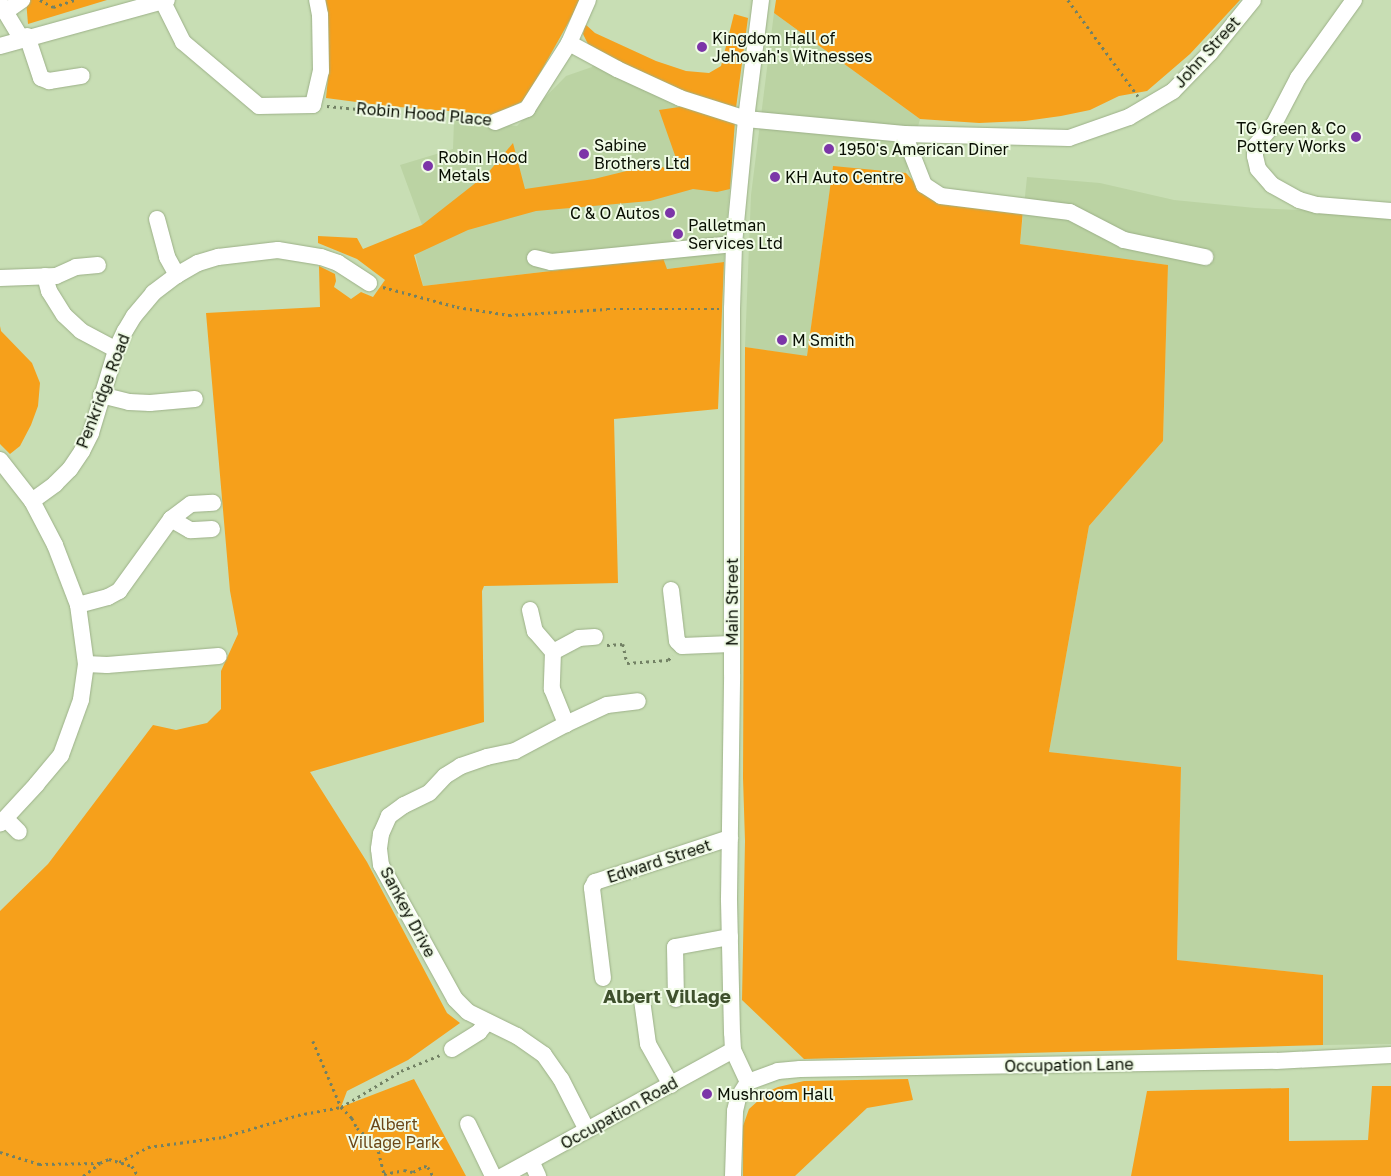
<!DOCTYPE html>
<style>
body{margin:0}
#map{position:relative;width:1391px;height:1176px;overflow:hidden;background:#c8deb4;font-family:"Golos Text",sans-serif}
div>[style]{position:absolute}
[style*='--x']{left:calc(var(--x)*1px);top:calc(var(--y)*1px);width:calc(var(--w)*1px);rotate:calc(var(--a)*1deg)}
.built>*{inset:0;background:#bbd3a3}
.green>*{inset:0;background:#f6a01b}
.path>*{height:2.5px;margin-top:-1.25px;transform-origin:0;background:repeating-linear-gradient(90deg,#728164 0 2.5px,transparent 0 6.5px)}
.roads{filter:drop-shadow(0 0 1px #9cb088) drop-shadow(0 0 1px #9cb088)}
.minor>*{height:16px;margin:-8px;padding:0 8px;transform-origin:8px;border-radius:8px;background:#fff}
.dots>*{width:14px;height:14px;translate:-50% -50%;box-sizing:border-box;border:2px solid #f0fbe6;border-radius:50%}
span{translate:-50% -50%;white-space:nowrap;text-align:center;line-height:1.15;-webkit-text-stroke:4px #f0fbe6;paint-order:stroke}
.poi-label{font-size:16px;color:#080e02}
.left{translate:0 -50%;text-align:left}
.right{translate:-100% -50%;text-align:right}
.street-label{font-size:16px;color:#080e02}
.park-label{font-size:16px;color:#6a4616}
.quarter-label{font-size:19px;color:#3f512d;font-weight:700}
</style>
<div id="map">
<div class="built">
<div style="clip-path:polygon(774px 13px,920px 119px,906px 173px,833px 167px,807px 357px,745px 347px,751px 195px)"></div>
<div style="clip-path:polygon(600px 53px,736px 108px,724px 262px,666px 269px,663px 258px,423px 286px,413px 245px,422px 225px,400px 165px,453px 149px,454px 121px,517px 126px,566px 76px,592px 67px)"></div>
<div style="clip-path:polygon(1027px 177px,1100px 183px,1174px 200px,1255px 208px,1391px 214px,1391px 1044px,1323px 1045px,1323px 975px,1177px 960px,1181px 767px,1049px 752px,1089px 526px,1163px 441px,1168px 265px,1020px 244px)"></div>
</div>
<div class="green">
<div style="clip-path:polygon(26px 0,107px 0,28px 24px)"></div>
<div style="clip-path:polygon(324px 0,581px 0,525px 100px,497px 115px,387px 106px,326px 98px,329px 67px)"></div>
<div style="clip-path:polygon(776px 0,1240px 0,1190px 54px,1147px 91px,1119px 96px,1090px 110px,1061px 116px,1025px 121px,979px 123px,920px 119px,774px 13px)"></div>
<div style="clip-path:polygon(734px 14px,748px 18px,736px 108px,677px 90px,600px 53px,588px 44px,583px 34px,585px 24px,595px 33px,656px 61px,686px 71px,709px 73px,721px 66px)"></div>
<div style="clip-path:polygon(686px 106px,735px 121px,730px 189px,717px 192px,693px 189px,650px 201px,536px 211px,468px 230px,414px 255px,423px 286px,663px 258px,667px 269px,724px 262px,718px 409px,614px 419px,618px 583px,484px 586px,482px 591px,484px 722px,310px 772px,367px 862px,447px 1013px,460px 1023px,408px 1060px,347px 1091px,341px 1107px,414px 1079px,466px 1176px,0 1176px,0 911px,48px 864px,153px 725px,176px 730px,207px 723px,221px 709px,221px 671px,238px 634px,230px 591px,206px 313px,320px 307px,319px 266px,335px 274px,336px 281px,334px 287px,351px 299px,361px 292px,373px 297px,385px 280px,357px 259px,318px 243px,318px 236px,357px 238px,363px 249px,422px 225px,487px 174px,513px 143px,525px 189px,594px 179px,655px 164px,672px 171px,677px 161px,659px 110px)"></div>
<div style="clip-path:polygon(833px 166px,906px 173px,923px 192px,1023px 210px,1020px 244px,1168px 265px,1163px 441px,1089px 526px,1049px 752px,1181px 767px,1177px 960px,1323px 975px,1323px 1045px,804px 1059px,742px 1000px,745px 841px,743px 778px,745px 347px,807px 356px)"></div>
<div style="clip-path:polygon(0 326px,1px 331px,32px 363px,40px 383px,38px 406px,31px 425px,20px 446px,10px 454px,0 444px)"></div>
<div style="clip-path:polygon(908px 1079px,913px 1100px,867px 1108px,795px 1176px,743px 1176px,743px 1126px,749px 1109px,769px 1091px,778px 1087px,804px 1081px)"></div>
<div style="clip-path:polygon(1372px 1086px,1391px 1086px,1391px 1176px,1131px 1176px,1147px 1091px,1289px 1088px,1289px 1141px,1368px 1140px)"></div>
</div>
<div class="path">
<div style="--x:40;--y:0;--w:15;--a:28"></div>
<div style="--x:53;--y:7;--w:23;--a:-18"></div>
<div style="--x:1068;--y:0;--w:119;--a:53.9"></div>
<div style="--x:327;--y:106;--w:155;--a:5.6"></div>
<div style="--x:383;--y:287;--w:77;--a:15.1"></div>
<div style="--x:457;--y:307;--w:53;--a:8.7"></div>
<div style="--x:509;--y:315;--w:98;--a:-3.5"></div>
<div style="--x:607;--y:309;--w:112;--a:0"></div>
<div style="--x:607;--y:645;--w:16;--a:-4"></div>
<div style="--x:623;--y:644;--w:19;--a:78"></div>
<div style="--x:627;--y:663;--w:41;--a:-4.2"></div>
<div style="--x:668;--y:660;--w:6;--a:-45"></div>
<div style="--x:313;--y:1041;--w:72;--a:67"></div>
<div style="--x:341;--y:1107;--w:70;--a:-31"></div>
<div style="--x:401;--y:1071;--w:42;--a:-22.3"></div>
<div style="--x:0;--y:1152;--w:41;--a:17.1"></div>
<div style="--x:39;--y:1164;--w:61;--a:-0.9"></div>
<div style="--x:100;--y:1163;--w:10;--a:-24"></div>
<div style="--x:109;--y:1159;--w:24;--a:17"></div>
<div style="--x:132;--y:1166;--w:12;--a:59"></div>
<div style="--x:119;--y:1162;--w:33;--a:-27"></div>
<div style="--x:148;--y:1147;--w:76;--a:-7.6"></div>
<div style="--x:223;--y:1137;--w:78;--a:-16.3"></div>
<div style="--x:298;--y:1115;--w:44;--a:-10.5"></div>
<div style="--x:341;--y:1107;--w:16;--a:45"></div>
<div style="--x:352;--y:1118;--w:11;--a:63"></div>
<div style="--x:357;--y:1128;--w:26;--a:40"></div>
<div style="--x:377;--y:1145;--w:30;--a:76"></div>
<div style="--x:384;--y:1174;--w:20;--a:-11"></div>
<div style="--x:404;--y:1170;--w:9;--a:13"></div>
<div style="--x:413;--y:1172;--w:13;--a:-29"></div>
<div style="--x:424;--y:1166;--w:4;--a:14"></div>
<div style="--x:428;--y:1167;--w:10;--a:61"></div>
<div style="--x:83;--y:1176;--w:21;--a:-37"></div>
</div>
<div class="roads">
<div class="minor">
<div style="--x:1354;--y:0;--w:96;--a:125.7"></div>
<div style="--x:1298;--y:78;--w:52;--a:117.6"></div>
<div style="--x:1274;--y:124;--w:29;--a:131"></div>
<div style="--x:1255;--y:146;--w:10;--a:90"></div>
<div style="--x:1255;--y:156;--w:13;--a:77"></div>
<div style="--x:1258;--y:169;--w:21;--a:49"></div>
<div style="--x:1272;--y:185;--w:31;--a:29"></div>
<div style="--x:1299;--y:200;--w:19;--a:16"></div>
<div style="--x:1317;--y:205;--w:74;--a:4.6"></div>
<div style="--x:163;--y:2;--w:45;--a:63.4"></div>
<div style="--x:183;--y:42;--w:99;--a:40.1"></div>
<div style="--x:259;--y:106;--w:54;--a:-1.1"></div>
<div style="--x:313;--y:105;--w:35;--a:-77"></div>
<div style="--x:321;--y:71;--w:56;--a:-91"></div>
<div style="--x:320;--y:15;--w:15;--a:-101"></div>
<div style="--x:0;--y:3;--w:41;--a:59"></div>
<div style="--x:5;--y:12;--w:21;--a:-35"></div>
<div style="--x:27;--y:36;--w:44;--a:71.6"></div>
<div style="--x:41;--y:78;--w:9;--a:21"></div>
<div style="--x:49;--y:81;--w:33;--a:-9"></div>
<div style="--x:569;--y:43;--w:55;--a:28.4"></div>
<div style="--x:617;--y:69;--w:69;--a:24.7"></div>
<div style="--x:680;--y:98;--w:69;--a:17.7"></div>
<div style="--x:746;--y:119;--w:159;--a:5.4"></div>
<div style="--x:904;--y:134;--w:165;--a:1.4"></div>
<div style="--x:1069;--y:138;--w:64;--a:-19.3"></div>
<div style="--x:1129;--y:117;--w:51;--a:-30.6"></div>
<div style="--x:1173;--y:91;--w:53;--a:-45.8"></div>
<div style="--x:1210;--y:53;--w:68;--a:-50.9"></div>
<div style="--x:0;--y:46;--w:173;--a:-15.4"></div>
<div style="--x:495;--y:122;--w:35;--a:-22"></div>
<div style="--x:527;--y:109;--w:78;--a:-57.5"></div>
<div style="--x:569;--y:43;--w:47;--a:-66.2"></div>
<div style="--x:904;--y:134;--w:55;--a:68.6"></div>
<div style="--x:924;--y:185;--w:20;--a:33"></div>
<div style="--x:941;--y:196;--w:130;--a:7.1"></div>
<div style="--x:1070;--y:212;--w:61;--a:27.4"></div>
<div style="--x:1124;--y:240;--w:83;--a:11.9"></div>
<div style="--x:157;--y:219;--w:39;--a:75"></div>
<div style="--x:167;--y:257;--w:21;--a:61"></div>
<div style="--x:535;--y:258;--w:16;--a:14"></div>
<div style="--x:551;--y:262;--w:184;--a:-5.6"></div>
<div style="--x:45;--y:276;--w:16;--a:75"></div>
<div style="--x:49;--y:291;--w:28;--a:58"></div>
<div style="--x:64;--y:315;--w:23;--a:43"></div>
<div style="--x:81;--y:331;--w:40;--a:28"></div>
<div style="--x:0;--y:278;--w:56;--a:-2"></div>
<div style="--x:56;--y:276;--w:22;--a:-24"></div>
<div style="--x:76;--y:267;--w:22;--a:-5"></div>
<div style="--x:101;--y:395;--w:29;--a:14"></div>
<div style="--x:129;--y:402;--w:21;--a:3"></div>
<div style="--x:150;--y:403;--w:45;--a:-5.1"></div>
<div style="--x:0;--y:460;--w:52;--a:52"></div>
<div style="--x:32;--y:501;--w:50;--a:62.4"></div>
<div style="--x:55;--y:545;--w:64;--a:69"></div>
<div style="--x:78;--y:605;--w:60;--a:82.3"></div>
<div style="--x:86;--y:664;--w:36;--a:98"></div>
<div style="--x:81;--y:700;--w:59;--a:110"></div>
<div style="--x:61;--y:755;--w:38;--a:130"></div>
<div style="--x:37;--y:784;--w:54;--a:132.8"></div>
<div style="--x:32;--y:501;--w:29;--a:-36"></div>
<div style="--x:55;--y:484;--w:21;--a:-45"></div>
<div style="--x:70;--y:469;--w:22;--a:-56"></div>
<div style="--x:82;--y:451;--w:20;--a:-63"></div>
<div style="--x:91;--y:433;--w:87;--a:-73.2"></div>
<div style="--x:116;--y:350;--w:21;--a:-65"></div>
<div style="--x:125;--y:331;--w:17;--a:-59"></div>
<div style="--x:134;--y:316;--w:30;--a:-50"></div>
<div style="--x:153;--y:293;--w:30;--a:-37"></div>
<div style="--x:177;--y:275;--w:24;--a:-30"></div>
<div style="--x:198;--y:263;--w:21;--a:-17"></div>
<div style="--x:218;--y:257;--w:60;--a:-6.7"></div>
<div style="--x:278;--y:250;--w:44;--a:9.2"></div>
<div style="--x:321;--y:257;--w:18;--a:19"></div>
<div style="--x:338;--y:263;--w:37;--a:33"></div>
<div style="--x:212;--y:529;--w:22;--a:177"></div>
<div style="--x:190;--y:530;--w:22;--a:-150"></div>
<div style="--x:171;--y:519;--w:25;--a:-37"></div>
<div style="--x:191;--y:504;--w:22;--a:-3"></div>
<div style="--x:671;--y:590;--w:51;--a:83.3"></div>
<div style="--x:677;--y:641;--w:7;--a:45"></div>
<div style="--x:682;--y:646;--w:49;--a:-2.3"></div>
<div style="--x:78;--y:605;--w:31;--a:-15"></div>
<div style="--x:108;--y:597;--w:13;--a:-29"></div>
<div style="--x:119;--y:591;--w:89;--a:-54.2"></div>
<div style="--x:530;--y:610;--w:22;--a:77"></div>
<div style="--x:535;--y:631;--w:28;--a:49"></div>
<div style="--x:553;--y:652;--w:30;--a:-28"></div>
<div style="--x:579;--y:638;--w:16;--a:-4"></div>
<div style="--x:553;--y:652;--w:37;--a:92"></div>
<div style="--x:552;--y:689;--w:38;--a:68"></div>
<div style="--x:566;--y:724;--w:58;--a:152.1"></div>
<div style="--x:515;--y:751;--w:29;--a:168"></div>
<div style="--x:487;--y:757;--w:28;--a:161"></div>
<div style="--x:461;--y:766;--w:19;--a:148"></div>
<div style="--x:445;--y:776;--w:23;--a:133"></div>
<div style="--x:429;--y:793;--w:28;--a:154"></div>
<div style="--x:404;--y:805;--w:19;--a:144"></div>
<div style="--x:389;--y:816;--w:20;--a:114"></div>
<div style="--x:381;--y:834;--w:15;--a:98"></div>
<div style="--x:379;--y:849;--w:16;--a:83"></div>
<div style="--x:381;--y:865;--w:153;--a:61.1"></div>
<div style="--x:455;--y:999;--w:18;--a:45"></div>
<div style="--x:468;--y:1012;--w:55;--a:26.1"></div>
<div style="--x:517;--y:1036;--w:33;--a:35"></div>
<div style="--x:544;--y:1055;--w:29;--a:55"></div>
<div style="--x:561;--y:1079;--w:57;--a:63"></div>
<div style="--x:86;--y:664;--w:21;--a:3"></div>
<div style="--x:107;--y:665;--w:112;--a:-4.6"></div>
<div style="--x:566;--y:724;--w:45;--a:-24.9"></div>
<div style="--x:607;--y:705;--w:31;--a:-7"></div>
<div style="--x:6;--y:819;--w:18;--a:45"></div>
<div style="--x:603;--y:978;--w:91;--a:-97"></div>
<div style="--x:592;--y:888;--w:7;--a:-63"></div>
<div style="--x:595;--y:882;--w:142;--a:-18.1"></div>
<div style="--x:676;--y:999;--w:52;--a:-91.1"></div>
<div style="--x:675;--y:947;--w:56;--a:-10.3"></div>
<div style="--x:642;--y:1000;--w:44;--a:82.2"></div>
<div style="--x:648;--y:1044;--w:47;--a:60.7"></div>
<div style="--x:452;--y:1049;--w:32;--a:-32"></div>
<div style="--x:479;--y:1032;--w:13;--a:-51"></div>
<div style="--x:748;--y:1082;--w:35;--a:-115"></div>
<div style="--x:733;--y:1050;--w:17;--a:-93"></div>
<div style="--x:732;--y:1033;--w:135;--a:-91.3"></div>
<div style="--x:729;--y:898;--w:224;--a:-89.2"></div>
<div style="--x:732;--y:674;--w:365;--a:-90"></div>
<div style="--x:732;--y:309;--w:65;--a:-88.2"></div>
<div style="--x:734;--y:244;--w:126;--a:-84.5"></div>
<div style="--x:746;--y:119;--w:120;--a:-82.8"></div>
<div style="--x:748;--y:1082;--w:32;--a:-20"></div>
<div style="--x:778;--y:1071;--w:22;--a:-5"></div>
<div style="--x:800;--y:1069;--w:476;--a:-1"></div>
<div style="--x:1276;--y:1061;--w:115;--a:-3"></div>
<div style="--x:468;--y:1124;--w:58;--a:64.3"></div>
<div style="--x:531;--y:1161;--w:17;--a:65"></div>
<div style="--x:503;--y:1176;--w:262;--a:-28.7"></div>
<div style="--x:733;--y:1176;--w:65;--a:-88.2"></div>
<div style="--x:735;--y:1111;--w:13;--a:-77"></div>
<div style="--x:738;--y:1098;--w:19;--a:-58"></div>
</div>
</div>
<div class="dots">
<div style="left:702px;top:47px;background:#7c35a8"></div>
<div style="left:1356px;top:137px;background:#7c35a8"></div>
<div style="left:829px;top:149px;background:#7c35a8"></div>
<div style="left:584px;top:154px;background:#7c35a8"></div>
<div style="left:428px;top:166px;background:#7c35a8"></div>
<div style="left:775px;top:177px;background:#7c35a8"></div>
<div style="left:670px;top:213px;background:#7c35a8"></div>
<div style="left:678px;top:234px;background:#7c35a8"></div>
<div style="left:782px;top:340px;background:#7c35a8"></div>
<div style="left:707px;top:1094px;background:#7c35a8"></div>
</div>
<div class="poi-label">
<span class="left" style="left:712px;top:47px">Kingdom Hall of<br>Jehovah's Witnesses</span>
<span class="right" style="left:1346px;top:137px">TG Green &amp; Co<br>Pottery Works</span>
<span class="left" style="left:594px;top:154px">Sabine<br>Brothers Ltd</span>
<span class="left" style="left:839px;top:149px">1950's American Diner</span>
<span class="left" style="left:438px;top:166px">Robin Hood<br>Metals</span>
<span class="left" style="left:785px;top:177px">KH Auto Centre</span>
<span class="right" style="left:660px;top:213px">C &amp; O Autos</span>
<span class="left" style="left:688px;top:234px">Palletman<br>Services Ltd</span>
<span class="left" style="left:792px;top:340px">M Smith</span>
<span class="left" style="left:717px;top:1094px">Mushroom Hall</span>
</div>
<div class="street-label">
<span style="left:1207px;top:52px;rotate:-48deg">John Street</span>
<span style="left:424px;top:114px;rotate:5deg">Robin Hood Place</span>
<span style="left:103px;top:391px;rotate:-69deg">Penkridge Road</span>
<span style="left:732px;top:602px;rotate:-90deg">Main Street</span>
<span style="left:659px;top:861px;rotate:-18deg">Edward Street</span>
<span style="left:408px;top:912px;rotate:62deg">Sankey Drive</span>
<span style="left:1069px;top:1065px;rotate:-1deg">Occupation Lane</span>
<span style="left:619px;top:1113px;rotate:-29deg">Occupation Road</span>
</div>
<div class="park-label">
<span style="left:394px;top:1133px">Albert<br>Village Park</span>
</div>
<div class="quarter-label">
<span style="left:667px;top:996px">Albert Village</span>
</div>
</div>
